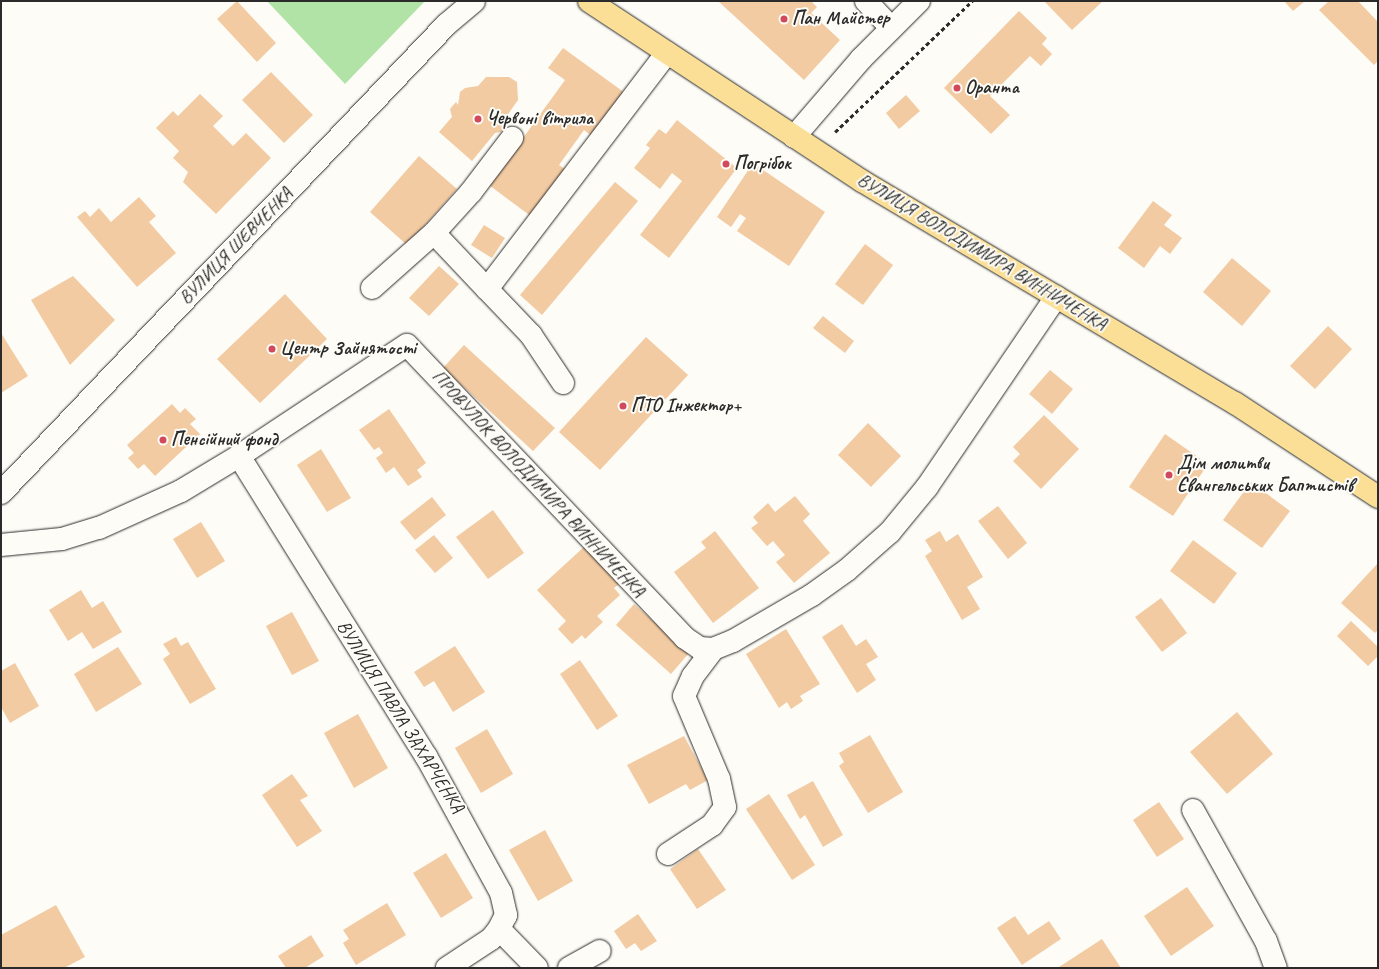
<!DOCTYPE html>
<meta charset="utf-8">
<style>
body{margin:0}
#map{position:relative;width:1379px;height:969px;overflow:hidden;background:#fdfcf7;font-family:Caveat,sans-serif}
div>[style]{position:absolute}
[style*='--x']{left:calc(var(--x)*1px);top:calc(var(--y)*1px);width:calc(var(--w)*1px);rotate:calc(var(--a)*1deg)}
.green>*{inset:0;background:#b0e3a5}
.building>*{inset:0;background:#f2cba2}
.path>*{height:2.5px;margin-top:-1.25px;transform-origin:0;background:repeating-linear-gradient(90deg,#2b2b2b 0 4px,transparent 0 7px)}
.roads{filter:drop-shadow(0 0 1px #2b2b2b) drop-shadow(0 0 1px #2b2b2b)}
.minor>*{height:22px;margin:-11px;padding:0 11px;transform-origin:11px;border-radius:11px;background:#fdfcf7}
.major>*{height:22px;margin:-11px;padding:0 11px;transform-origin:11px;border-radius:11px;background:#fbdf96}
.dots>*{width:11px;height:11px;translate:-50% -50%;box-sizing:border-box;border:2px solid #fdfcf7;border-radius:50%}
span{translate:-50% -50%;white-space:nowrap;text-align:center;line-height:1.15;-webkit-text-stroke:4px #fdfcf7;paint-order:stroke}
.poi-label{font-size:19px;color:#2b2b2b;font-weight:700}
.left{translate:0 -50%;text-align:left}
.street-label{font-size:19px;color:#2b2b2b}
.frame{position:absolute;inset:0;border:2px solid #2b2b2b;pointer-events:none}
</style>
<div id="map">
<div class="green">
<div style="clip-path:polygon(267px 1px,425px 1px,345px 84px)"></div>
</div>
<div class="building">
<div style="clip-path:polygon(237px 1px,276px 43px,257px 62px,217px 19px)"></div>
<div style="clip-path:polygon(718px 1px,811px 1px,817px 7px,811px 13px,840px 40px,804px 80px)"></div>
<div style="clip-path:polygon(1044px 1px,1103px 1px,1072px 30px)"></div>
<div style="clip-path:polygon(1284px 1px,1305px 1px,1293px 11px)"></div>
<div style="clip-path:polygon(1329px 1px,1358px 1px,1378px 22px,1378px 61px,1374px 65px,1319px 10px)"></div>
<div style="clip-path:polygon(1019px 11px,1047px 38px,1042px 44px,1052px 54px,1041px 66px,1030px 56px,990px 96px,1010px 115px,991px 134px,944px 88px)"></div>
<div style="clip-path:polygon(563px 48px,625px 93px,593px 137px,584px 130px,559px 165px,566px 170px,532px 217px,489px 185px,565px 80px,548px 68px)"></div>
<div style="clip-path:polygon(271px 72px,313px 115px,284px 143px,242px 100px)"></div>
<div style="clip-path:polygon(486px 77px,509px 77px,517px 82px,518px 100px,504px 120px,507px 123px,501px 132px,495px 133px,472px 161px,439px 132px,452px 117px,450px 109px,456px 102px,458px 105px,460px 92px,465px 88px,478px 86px)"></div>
<div style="clip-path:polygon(200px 94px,223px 116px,213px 126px,233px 146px,246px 133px,271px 158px,216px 214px,183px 182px,188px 172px,173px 158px,179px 151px,156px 128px,173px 111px,178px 116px)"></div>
<div style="clip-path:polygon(906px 95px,920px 111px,899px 129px,886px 113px)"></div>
<div style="clip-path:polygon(677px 120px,737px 168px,669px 258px,640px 235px,682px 181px,672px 173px,660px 189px,634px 168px,650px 148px,646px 145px,659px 129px,666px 134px)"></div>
<div style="clip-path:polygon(419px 156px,457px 189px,407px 245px,370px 212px)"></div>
<div style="clip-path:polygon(753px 163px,825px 212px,789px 266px,737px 231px,746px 218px,740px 214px,731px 227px,717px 217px)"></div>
<div style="clip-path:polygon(615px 182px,638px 201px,542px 315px,520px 295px)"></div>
<div style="clip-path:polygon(139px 197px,156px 216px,149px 222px,176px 253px,137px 287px,77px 217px,85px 211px,90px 217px,99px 208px,111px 222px)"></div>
<div style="clip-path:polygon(1153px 201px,1172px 215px,1164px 225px,1182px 238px,1170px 254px,1160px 246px,1144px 268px,1118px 248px)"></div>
<div style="clip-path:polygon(484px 225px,505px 238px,492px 258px,471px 245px)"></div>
<div style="clip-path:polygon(865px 244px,893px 265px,863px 305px,835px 284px)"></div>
<div style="clip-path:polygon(1232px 258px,1271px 291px,1242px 326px,1203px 292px)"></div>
<div style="clip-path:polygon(439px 266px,459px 284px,429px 316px,409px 298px)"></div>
<div style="clip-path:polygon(73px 276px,115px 320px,70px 365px,31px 300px)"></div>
<div style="clip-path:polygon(285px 294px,327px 339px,260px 403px,217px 359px)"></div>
<div style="clip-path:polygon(823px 316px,854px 341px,845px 353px,813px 328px)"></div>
<div style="clip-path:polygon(1328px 326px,1352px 349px,1315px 389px,1290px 366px)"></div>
<div style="clip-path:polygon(1px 333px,28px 376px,1px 393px)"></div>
<div style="clip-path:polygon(646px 337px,688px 375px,600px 470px,559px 432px)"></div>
<div style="clip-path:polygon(464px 345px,555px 428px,533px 451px,443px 368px)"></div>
<div style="clip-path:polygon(1050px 370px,1073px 389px,1052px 414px,1029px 394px)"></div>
<div style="clip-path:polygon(172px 404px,180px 413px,185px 408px,196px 419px,190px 424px,200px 434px,155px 476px,144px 464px,138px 469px,128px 458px,134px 453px,127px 445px)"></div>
<div style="clip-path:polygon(389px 409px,426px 463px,417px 470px,422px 477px,408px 486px,394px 467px,386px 473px,376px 458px,383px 453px,379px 447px,374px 450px,359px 430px)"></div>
<div style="clip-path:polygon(1044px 415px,1079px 449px,1041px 489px,1013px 461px,1020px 454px,1013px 447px)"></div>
<div style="clip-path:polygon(868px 423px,901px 456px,871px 487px,838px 455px)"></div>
<div style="clip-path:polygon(1165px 434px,1208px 464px,1173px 516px,1129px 487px)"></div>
<div style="clip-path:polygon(321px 449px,351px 498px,327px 512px,297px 465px)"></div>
<div style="clip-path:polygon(1251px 482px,1290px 511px,1262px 548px,1223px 520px)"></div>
<div style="clip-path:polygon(795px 496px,810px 514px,803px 521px,830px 553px,794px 583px,776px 562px,785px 555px,773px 541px,767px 546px,751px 528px,758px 523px,753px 517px,768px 503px,775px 512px)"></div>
<div style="clip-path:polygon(432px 497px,446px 515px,415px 540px,400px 522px)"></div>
<div style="clip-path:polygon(998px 506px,1027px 543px,1008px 559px,978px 521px)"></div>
<div style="clip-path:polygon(493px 510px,524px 553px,488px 579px,456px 537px)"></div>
<div style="clip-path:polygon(201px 522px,225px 561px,197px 578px,173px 539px)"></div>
<div style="clip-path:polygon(715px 531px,759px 588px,713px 623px,674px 572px,706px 548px,701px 542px)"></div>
<div style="clip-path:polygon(940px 531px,946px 542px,958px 534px,983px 577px,967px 587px,980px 609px,962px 620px,925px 556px,932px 551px,925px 540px)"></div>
<div style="clip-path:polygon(434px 535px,453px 558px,435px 573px,415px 550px)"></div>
<div style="clip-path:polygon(1193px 540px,1237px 573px,1214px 604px,1170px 571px)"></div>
<div style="clip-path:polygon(585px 546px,619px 584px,614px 588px,620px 595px,597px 616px,603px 622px,585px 639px,582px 635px,572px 644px,558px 629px,566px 621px,537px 590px)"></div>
<div style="clip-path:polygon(1378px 563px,1378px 630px,1375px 633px,1341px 603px)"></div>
<div style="clip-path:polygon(81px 590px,92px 608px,103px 601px,122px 632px,93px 649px,82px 632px,68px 641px,49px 610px)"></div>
<div style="clip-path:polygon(1161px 598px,1187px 633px,1162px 652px,1135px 617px)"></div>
<div style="clip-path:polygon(634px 604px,689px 653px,671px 674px,616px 625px)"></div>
<div style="clip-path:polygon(292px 612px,319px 661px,292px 675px,266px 626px)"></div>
<div style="clip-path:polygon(1351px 621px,1378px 647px,1378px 656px,1368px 666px,1337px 636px)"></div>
<div style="clip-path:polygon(842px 624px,856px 646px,866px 639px,878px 657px,866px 664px,876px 680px,857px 693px,822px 637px)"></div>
<div style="clip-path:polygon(786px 629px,820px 684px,800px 696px,803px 701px,791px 709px,787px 702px,779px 708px,746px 654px)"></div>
<div style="clip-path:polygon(176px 637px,181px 646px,188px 642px,216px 689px,190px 704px,163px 659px,170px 654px,163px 644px)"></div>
<div style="clip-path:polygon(455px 646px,485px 692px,453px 712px,434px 681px,424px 687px,414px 672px)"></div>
<div style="clip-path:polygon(118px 647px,142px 684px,96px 712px,74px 674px)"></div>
<div style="clip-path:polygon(580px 660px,618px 716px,597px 730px,560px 674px)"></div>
<div style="clip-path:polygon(15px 663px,39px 706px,10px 723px,1px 707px,1px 671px)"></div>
<div style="clip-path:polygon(1237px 712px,1273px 754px,1227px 794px,1190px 752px)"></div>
<div style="clip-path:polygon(358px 714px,388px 768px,354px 788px,324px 733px)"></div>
<div style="clip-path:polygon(487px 729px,513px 774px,481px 793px,455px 748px)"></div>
<div style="clip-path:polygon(870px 735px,903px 792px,868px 813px,839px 766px,844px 762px,839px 753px)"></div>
<div style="clip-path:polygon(684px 736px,708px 780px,690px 790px,686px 784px,649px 804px,627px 765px)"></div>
<div style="clip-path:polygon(292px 774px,308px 796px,300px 800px,322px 831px,297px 847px,262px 795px)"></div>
<div style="clip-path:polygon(813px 781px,843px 835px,823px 847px,805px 815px,800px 819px,787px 795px)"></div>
<div style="clip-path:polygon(769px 794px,815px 865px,792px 880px,746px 809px)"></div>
<div style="clip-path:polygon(1159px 802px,1184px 839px,1157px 857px,1133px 820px)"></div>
<div style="clip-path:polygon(545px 830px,573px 881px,538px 901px,509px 850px)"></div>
<div style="clip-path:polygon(698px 849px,726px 890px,697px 909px,670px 869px)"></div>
<div style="clip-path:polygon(446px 853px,473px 898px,441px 918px,413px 873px)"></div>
<div style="clip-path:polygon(1187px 887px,1214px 926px,1171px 956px,1144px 916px)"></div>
<div style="clip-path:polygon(387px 903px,406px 935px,356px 965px,343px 943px,349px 939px,343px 930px)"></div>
<div style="clip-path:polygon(56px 905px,85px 957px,64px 968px,1px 968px,1px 935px)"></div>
<div style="clip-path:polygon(638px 914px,657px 941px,641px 951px,635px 943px,626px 949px,614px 931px)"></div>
<div style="clip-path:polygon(1015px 916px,1028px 935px,1049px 921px,1061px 939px,1022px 965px,997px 928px)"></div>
<div style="clip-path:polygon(311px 935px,324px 956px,305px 968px,286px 968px,278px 956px)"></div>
<div style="clip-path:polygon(1102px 939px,1121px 968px,1060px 968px,1059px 967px)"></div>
</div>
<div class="path">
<div style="--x:835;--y:132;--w:190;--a:-43.7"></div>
</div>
<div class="roads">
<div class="minor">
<div style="--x:866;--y:1;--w:37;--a:47"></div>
<div style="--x:794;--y:137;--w:103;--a:-49.3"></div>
<div style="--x:861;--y:59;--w:82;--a:-45"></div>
<div style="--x:434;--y:233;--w:55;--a:-47.9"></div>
<div style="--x:471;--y:192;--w:68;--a:-52.8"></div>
<div style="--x:372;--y:288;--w:83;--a:-41.6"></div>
<div style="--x:434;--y:233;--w:77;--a:46.6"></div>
<div style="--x:563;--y:383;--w:58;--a:-123.7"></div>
<div style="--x:531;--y:335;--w:64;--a:-133.7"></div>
<div style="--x:487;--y:289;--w:297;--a:-52.7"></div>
<div style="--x:239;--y:456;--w:354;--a:58.1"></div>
<div style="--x:426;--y:756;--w:156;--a:61.3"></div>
<div style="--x:501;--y:893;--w:23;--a:77"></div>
<div style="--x:506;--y:915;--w:16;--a:117"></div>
<div style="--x:499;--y:929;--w:13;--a:129"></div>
<div style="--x:491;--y:939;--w:53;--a:146.6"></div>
<div style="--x:1;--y:493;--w:647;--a:-46.44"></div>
<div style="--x:447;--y:24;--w:35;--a:-40"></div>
<div style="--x:1;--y:545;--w:61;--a:-5.6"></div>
<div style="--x:62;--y:539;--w:39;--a:-17"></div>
<div style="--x:99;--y:528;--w:90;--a:-24.3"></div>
<div style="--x:181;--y:491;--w:68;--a:-31.1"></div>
<div style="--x:239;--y:456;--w:201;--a:-33.5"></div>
<div style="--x:407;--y:345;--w:404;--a:46.5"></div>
<div style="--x:685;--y:638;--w:18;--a:34"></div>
<div style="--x:700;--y:648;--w:13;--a:4"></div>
<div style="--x:1193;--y:810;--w:150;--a:60.9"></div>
<div style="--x:1266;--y:941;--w:29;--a:70"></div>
<div style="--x:668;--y:854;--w:53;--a:-33.4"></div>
<div style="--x:712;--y:825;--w:22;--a:-54"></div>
<div style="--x:725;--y:807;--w:29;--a:-102"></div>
<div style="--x:719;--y:779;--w:90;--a:-112.9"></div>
<div style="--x:684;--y:696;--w:22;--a:-66"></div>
<div style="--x:693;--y:676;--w:34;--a:-53"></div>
<div style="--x:713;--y:649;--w:22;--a:-22"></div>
<div style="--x:733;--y:641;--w:91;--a:-30.2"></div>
<div style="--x:812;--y:595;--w:43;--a:-35.5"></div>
<div style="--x:847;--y:570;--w:57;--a:-41.5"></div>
<div style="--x:890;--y:532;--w:58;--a:-50.6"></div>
<div style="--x:927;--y:487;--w:230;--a:-55.8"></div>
<div style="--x:499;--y:929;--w:54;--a:45.7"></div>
<div style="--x:569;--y:968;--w:35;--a:-29"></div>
</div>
<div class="major">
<div style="--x:589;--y:1;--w:327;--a:33.4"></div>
<div style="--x:862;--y:181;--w:434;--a:30.8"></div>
<div style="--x:1235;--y:403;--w:171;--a:33.3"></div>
</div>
</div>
<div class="dots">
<div style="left:784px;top:19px;background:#d1495b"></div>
<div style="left:957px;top:88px;background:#d1495b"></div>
<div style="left:478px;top:119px;background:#d1495b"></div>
<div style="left:726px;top:164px;background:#d1495b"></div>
<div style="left:272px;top:349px;background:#d1495b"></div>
<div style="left:623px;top:406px;background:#d1495b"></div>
<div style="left:163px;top:440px;background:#d1495b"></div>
<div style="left:1169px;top:475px;background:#d1495b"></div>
</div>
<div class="poi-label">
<span class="left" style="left:792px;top:19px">Пан Майстер</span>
<span class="left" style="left:965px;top:88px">Оранта</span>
<span class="left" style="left:486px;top:119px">Червоні вітрила</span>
<span class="left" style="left:734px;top:164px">Погрібок</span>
<span class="left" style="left:280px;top:349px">Центр Зайнятості</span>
<span class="left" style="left:631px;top:406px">ПТО Інжектор+</span>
<span class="left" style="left:171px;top:440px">Пенсійний фонд</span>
<span class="left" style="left:1177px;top:475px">Дім молитви<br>Євангельських Баптистів</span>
</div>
<div class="street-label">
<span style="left:236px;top:246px;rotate:-46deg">ВУЛИЦЯ ШЕВЧЕНКА</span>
<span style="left:982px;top:252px;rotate:31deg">ВУЛИЦЯ ВОЛОДИМИРА ВИННИЧЕНКА</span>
<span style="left:538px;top:484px;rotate:47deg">ПРОВУЛОК ВОЛОДИМИРА ВИННИЧЕНКА</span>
<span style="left:400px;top:717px;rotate:58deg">ВУЛИЦЯ ПАВЛА ЗАХАРЧЕНКА</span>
</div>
<div class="frame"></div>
</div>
